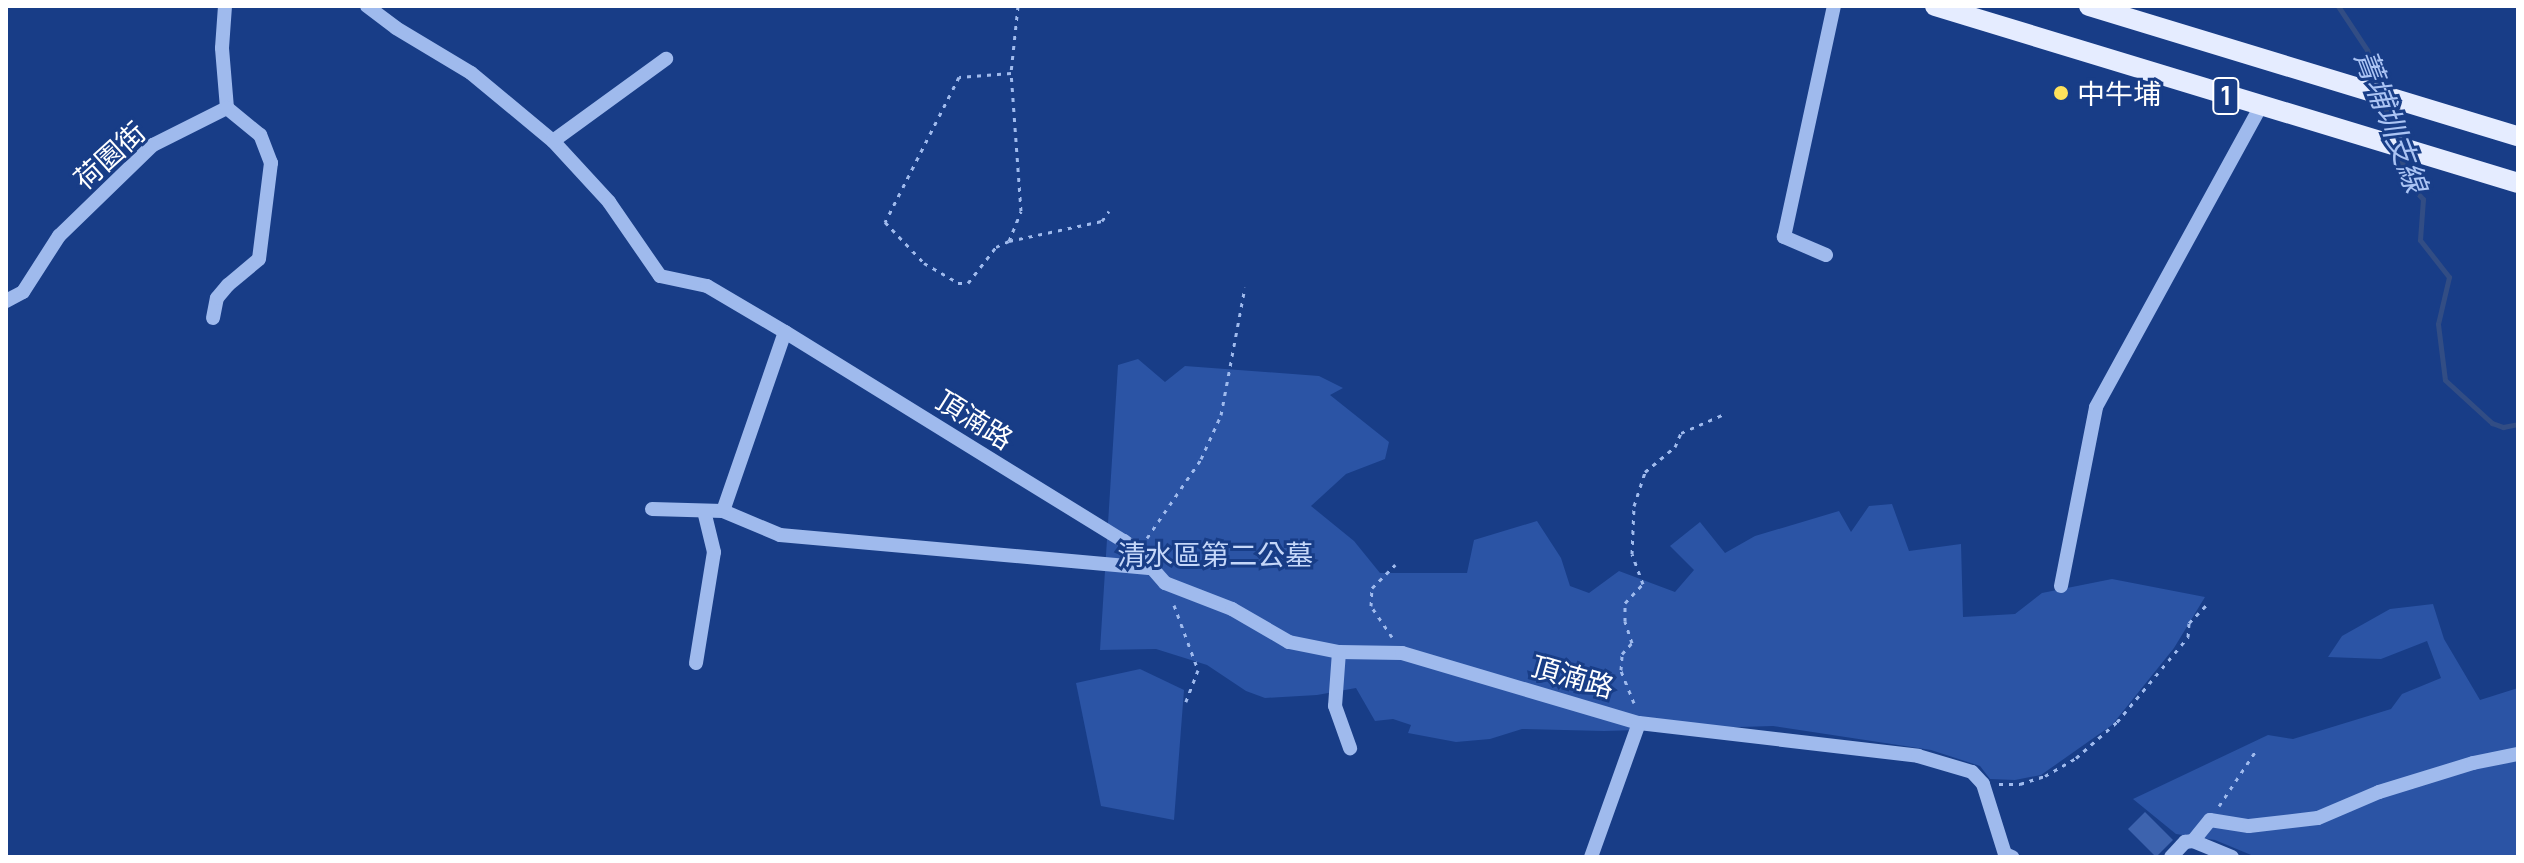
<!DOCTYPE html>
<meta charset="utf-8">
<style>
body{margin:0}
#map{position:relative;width:2524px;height:863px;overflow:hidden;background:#183d87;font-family:Manrope,"Noto Sans TC",sans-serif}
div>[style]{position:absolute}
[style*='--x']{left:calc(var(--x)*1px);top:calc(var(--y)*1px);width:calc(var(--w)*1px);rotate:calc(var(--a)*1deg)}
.green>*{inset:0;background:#2b54a5}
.stream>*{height:5px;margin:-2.5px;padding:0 2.5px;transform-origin:2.5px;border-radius:2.5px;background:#324d84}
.building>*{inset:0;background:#3d63ae}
.path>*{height:3px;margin-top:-1.5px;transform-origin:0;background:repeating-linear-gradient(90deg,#9fbaed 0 4px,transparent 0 10px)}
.minor>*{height:14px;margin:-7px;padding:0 7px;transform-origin:7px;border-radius:7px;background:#9fbaed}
.major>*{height:20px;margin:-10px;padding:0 10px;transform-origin:10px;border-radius:10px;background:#e5ecff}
.dots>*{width:22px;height:22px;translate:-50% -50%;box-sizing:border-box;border:4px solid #183d87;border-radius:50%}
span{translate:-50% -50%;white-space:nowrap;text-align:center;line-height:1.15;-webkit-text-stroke:6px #183d87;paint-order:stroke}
.shield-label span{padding:2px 6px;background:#183d87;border:2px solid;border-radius:6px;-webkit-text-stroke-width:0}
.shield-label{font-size:26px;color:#fff;font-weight:700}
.poi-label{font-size:28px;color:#fff}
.left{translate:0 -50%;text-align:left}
.street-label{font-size:28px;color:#fff}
.park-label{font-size:28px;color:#c5d7f9}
.water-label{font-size:30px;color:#abc4f4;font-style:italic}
.frame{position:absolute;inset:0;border:8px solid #fff;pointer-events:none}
</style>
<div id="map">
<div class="green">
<div style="clip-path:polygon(1138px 359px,1165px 382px,1185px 366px,1319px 376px,1343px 388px,1330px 395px,1389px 442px,1385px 459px,1346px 474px,1311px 506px,1354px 541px,1380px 573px,1467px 573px,1474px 540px,1537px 521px,1561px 558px,1570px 586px,1589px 593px,1619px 571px,1675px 592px,1694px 570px,1670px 546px,1700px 522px,1725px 553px,1755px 536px,1839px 511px,1851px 532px,1869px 506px,1892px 504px,1909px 551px,1961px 544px,1963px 617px,2015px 614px,2042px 593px,2112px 579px,2205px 597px,2174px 648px,2112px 725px,2041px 775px,2015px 780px,1990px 779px,1980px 766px,1931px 750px,1773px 726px,1604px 731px,1522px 729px,1490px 739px,1456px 742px,1408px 733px,1411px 725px,1393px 719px,1375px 721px,1356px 688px,1317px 695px,1265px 698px,1246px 691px,1207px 665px,1156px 649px,1100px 650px,1118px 365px)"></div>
<div style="clip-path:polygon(2433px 604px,2444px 639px,2480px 700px,2518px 688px,2518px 857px,2256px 857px,2215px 840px,2176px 834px,2133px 799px,2268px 735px,2293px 739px,2391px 709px,2402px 694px,2441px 678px,2427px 641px,2381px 659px,2328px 657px,2342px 636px,2390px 609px)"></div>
<div style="clip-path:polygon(1140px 669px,1184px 690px,1174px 820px,1101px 806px,1076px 683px)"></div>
</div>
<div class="stream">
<div style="--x:2338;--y:6;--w:53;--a:56.6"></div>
<div style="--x:2367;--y:50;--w:40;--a:72"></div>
<div style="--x:2383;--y:101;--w:42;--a:72"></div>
<div style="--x:2400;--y:155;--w:28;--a:73"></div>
<div style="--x:2408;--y:182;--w:23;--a:49"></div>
<div style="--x:2423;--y:199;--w:41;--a:94.2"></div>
<div style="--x:2420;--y:240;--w:47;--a:51.9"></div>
<div style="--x:2449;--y:277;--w:48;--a:103.2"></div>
<div style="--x:2438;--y:324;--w:56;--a:82.9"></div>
<div style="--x:2445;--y:380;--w:64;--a:42.5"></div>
<div style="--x:2492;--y:423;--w:12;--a:20"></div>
<div style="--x:2503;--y:427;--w:15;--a:-11"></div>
</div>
<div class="building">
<div style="clip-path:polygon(2145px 812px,2173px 840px,2156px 857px,2128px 829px)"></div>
</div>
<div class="path">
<div style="--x:1018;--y:6;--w:67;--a:96"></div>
<div style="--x:1011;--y:73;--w:52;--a:175.6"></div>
<div style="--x:959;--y:77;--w:163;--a:117"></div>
<div style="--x:885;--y:222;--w:57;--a:46.4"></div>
<div style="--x:924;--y:263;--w:39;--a:30"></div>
<div style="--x:958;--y:283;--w:10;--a:0"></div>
<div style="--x:968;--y:283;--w:46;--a:-52.1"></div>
<div style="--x:996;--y:247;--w:14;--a:-25"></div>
<div style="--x:1009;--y:241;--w:95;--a:-12.1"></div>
<div style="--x:1102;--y:221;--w:12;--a:-55"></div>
<div style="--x:1009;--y:241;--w:32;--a:-68"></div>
<div style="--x:1021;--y:211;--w:138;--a:-94.1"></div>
<div style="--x:1147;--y:538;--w:96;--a:-55.6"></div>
<div style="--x:1201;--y:459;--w:48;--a:-65.6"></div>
<div style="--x:1221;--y:415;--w:130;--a:-79.4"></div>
<div style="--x:1174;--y:605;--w:69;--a:69.7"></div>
<div style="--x:1198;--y:670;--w:34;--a:111"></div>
<div style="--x:1392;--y:637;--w:37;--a:-124"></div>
<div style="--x:1371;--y:606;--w:18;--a:-87"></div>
<div style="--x:1372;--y:588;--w:33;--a:-45"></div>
<div style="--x:1634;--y:703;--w:35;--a:-112"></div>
<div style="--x:1621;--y:670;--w:16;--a:-86"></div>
<div style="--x:1622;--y:654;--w:15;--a:-48"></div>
<div style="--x:1632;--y:643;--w:23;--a:-108"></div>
<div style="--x:1625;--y:621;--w:18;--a:-90"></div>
<div style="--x:1625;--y:603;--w:26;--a:-47"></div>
<div style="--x:1643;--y:584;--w:32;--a:-110"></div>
<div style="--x:1632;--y:554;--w:48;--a:-87.6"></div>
<div style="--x:1634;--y:506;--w:36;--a:-72"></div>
<div style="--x:1645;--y:472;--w:39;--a:-40"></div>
<div style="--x:1675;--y:447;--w:15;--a:-67"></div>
<div style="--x:1681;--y:433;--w:47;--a:-23.8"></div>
<div style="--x:1999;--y:784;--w:21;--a:0"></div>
<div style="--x:2020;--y:784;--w:26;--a:-18"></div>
<div style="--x:2045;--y:776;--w:36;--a:-30"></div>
<div style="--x:2076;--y:758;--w:55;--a:-41.3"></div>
<div style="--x:2117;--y:722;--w:111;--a:-50.1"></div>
<div style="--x:2188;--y:637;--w:14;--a:-86"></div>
<div style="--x:2189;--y:623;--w:28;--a:-46"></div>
<div style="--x:2219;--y:806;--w:69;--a:-56.3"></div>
</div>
<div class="minor">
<div style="--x:367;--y:6;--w:36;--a:37"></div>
<div style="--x:396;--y:28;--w:87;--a:31"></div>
<div style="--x:471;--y:73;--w:107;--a:39.7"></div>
<div style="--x:553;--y:141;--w:83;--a:47.4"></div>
<div style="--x:609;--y:202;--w:90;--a:55.4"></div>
<div style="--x:660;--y:276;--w:48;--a:12"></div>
<div style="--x:707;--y:286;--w:91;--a:30.5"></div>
<div style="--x:785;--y:332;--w:398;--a:31.7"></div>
<div style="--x:1124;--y:541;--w:18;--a:38"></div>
<div style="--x:1138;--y:552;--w:41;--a:48.9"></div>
<div style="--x:1165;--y:583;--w:72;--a:21.2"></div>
<div style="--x:1232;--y:609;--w:66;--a:30.1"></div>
<div style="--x:1289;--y:642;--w:51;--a:11.3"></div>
<div style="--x:1339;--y:652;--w:63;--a:0.9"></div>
<div style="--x:1402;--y:653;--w:247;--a:16.5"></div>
<div style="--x:1639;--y:723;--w:281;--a:6.7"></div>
<div style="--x:1918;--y:756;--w:56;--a:16.5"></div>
<div style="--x:1972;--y:772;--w:16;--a:47"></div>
<div style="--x:1983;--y:784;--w:73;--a:72.6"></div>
<div style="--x:2005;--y:854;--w:8;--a:23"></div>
<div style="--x:553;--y:141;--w:140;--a:-36"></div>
<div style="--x:1826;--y:255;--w:46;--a:-156.8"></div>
<div style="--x:1784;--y:237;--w:236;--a:-77.8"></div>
<div style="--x:6;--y:301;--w:19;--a:-28"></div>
<div style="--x:23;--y:292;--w:67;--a:-57.3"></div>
<div style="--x:59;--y:236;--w:131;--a:-44.1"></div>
<div style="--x:153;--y:145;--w:83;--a:-26.6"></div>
<div style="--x:227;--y:108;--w:60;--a:-94.8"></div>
<div style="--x:222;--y:48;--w:42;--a:-85.9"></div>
<div style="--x:213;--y:318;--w:20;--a:-79"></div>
<div style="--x:217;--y:298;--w:17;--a:-50"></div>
<div style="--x:228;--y:285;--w:40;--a:-40"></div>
<div style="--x:259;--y:259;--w:97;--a:-82.9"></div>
<div style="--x:271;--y:163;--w:30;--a:-111"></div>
<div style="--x:260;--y:135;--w:43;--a:-140.7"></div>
<div style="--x:652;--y:509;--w:71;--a:1.6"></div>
<div style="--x:723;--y:511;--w:62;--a:22.8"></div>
<div style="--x:780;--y:535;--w:373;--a:5.1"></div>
<div style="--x:723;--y:511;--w:189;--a:-70.9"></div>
<div style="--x:2061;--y:586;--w:182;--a:-78.9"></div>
<div style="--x:2096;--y:407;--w:342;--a:-61.3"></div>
<div style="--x:1339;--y:652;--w:54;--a:94.2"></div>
<div style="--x:1335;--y:706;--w:45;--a:70.3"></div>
<div style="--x:696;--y:663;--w:112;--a:-80.8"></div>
<div style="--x:714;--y:552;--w:42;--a:-103.7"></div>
<div style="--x:2193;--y:841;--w:27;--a:-51"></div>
<div style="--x:2210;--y:820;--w:39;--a:9"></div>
<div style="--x:2249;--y:826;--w:69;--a:-6.6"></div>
<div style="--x:2318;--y:818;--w:66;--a:-23.1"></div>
<div style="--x:2379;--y:792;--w:98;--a:-17.1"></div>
<div style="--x:2473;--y:763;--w:46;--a:-11.3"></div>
<div style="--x:1591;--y:857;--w:142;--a:-70.3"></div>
<div style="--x:2171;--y:857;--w:21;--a:-47"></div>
<div style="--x:2185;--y:842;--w:8;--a:-7"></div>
<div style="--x:2193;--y:841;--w:42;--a:22.3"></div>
</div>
<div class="major">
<div style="--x:1935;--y:6;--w:609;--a:16.89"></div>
<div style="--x:2089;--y:6;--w:448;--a:16.9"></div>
</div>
<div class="dots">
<div style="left:2061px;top:93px;background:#ffe25b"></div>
</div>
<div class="shield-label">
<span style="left:2226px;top:96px">1</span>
</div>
<div class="poi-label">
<span class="left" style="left:2077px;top:93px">中牛埔</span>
</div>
<div class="street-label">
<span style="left:109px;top:155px;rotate:-42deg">荷園街</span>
<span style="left:975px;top:419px;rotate:32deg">頂湳路</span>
<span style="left:1573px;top:676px;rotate:16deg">頂湳路</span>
</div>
<div class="park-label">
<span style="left:1215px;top:554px">清水區第二公墓</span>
</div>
<div class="water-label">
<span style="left:2391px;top:121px;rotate:69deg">菁埔圳支線</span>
</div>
<div class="frame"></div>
</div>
